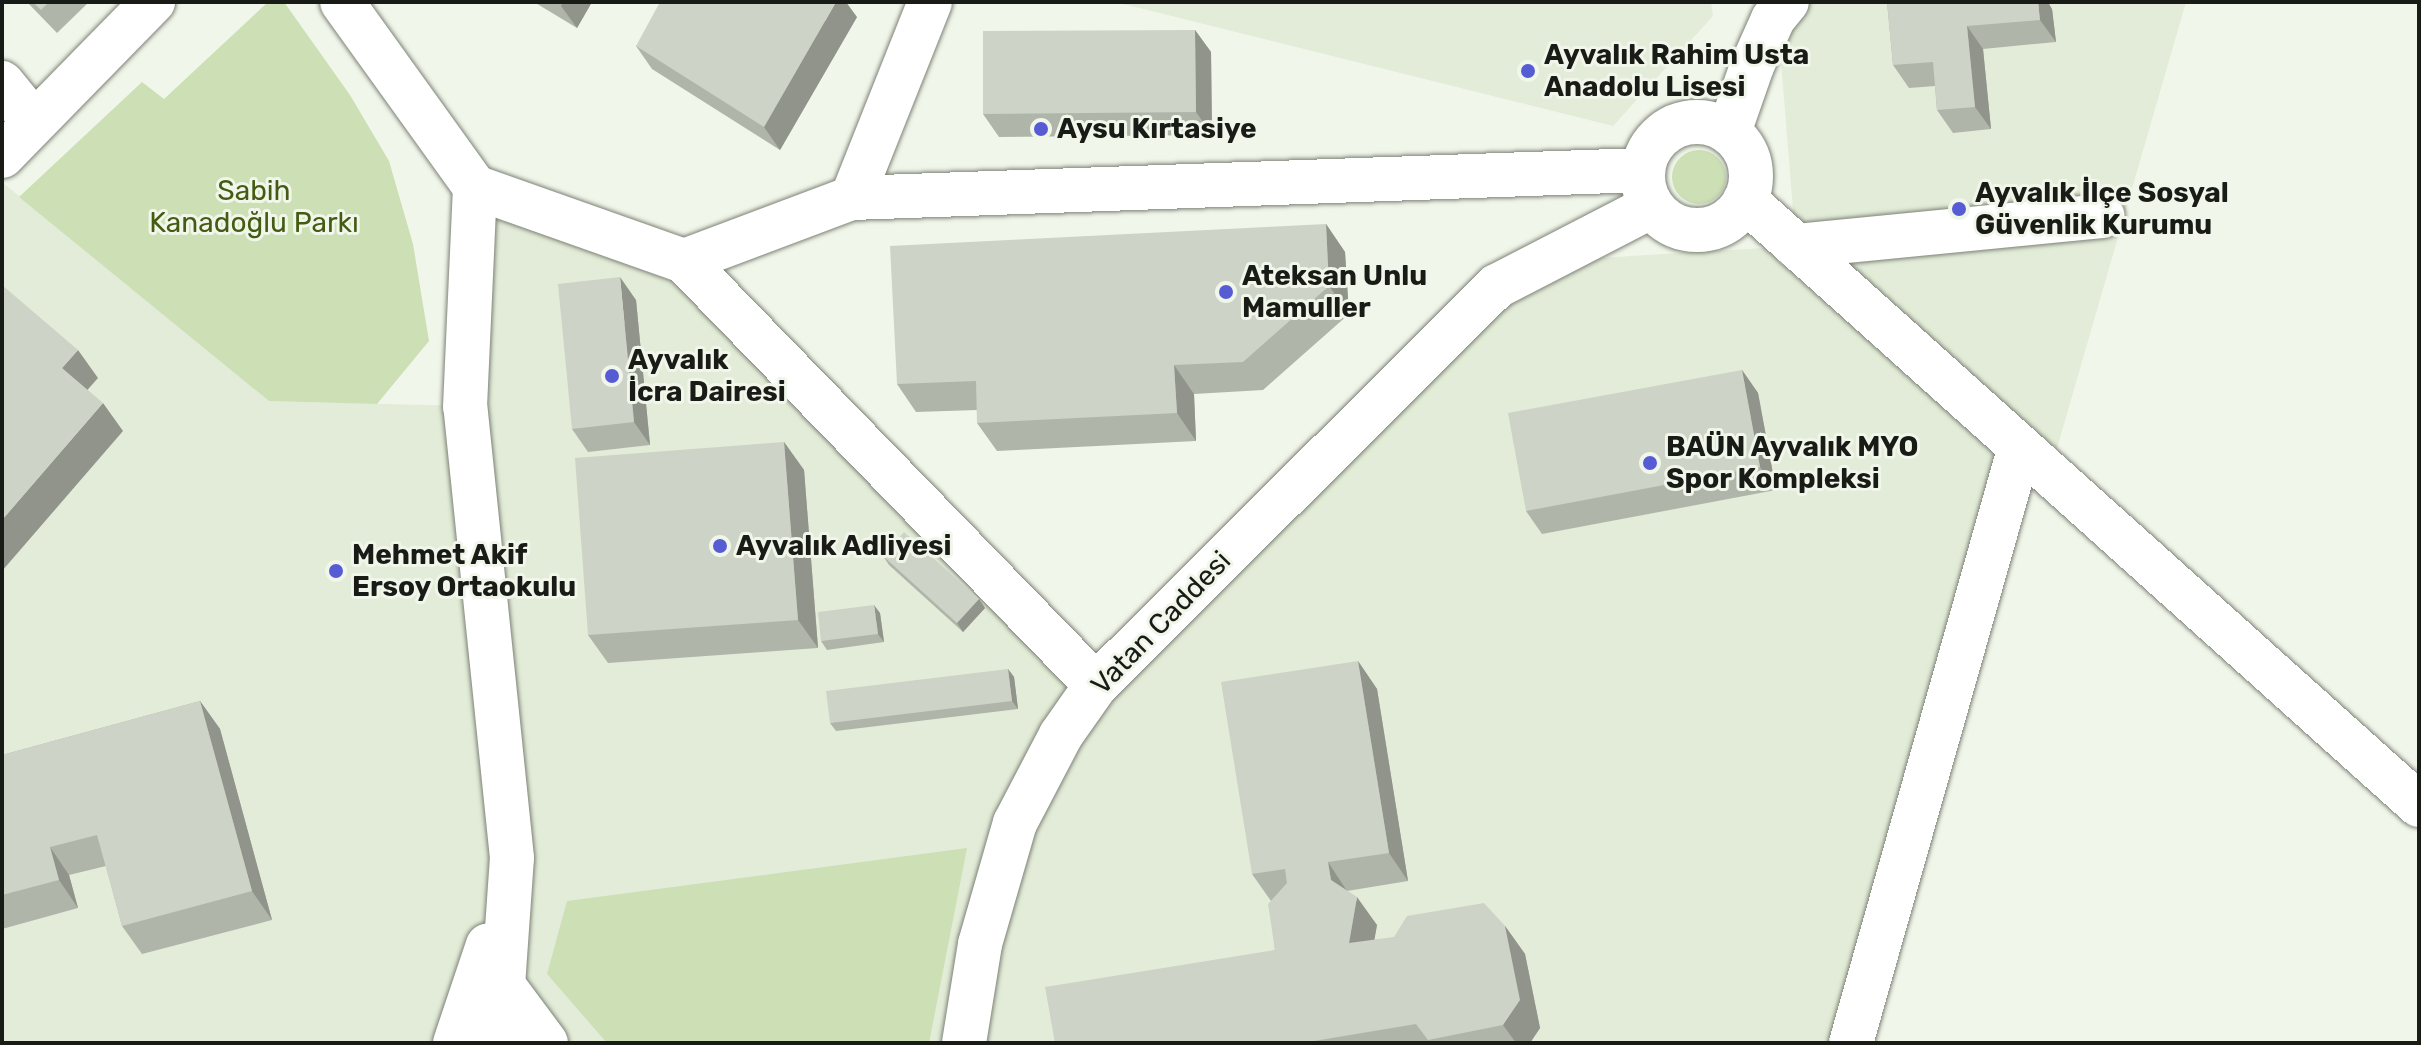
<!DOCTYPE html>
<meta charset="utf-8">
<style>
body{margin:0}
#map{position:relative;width:2421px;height:1045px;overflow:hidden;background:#f1f6ea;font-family:Rubik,sans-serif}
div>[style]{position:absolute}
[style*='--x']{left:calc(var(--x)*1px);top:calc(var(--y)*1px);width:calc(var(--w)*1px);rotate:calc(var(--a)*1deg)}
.built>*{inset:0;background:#e3ecd8}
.green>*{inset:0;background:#cddfb5}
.round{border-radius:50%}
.roads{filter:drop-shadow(0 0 2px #7d8277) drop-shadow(0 0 2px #7d8277)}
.minor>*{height:44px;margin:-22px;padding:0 22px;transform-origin:22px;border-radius:22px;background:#fff}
.major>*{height:44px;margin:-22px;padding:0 22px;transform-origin:22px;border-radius:22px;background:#fff}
.major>.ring{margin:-22px;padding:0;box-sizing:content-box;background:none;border:44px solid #fff;border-radius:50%}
.wall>*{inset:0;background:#b0b5aa}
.shaded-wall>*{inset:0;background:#90948b}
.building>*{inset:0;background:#cdd3c6}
.dots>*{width:22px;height:22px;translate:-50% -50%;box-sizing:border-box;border:4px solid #f1f6ea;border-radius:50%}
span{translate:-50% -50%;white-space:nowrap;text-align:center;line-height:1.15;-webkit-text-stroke:6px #f1f6ea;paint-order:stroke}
.poi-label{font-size:28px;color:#191b16;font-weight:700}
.left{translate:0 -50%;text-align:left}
.park-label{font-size:28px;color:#445b13}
.street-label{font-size:28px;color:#191b16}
.frame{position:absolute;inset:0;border:4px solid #191b16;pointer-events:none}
</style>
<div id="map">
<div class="built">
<div style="clip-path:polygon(1115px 2px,1711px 2px,1713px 16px,1613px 126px)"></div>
<div style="clip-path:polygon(1787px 2px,2186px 2px,2049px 476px,2019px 451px,1851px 1043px,2px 1043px,2px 182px,269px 401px,465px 406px,475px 187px,684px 261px,1096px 685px,1497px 286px,1582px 259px,1796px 246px,1781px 62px,1773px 19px)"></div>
</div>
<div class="green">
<div style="clip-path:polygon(268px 2px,284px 2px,350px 95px,389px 161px,413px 244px,429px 341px,377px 404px,269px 401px,19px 197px,142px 82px,164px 99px)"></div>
<div class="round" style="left:1672px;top:150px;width:54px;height:54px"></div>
<div style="clip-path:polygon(967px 848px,929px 1043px,607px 1043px,547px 974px,567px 901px)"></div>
</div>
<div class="roads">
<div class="minor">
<div style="--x:342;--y:2;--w:228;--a:54.3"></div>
<div style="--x:2;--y:83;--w:49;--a:50.8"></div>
<div style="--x:2;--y:156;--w:216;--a:-45.6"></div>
<div style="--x:852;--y:198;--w:211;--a:-68.3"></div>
<div style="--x:1796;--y:246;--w:308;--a:-5.6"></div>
</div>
<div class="major">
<div class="ring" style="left:1643px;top:122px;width:64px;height:64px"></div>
<div style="--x:1729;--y:132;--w:70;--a:-70.8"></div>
<div style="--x:1752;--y:66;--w:51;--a:-65.9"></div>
<div style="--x:1773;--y:19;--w:22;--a:-51"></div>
<div style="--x:1745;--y:200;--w:906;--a:41.91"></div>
<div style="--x:684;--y:261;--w:179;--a:-20.6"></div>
<div style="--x:852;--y:198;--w:791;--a:-2.03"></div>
<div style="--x:503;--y:985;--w:72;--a:53.4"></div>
<div style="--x:455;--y:1043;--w:103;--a:-71.4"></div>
<div style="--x:499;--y:1043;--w:185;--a:-86"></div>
<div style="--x:512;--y:858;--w:453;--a:-95.9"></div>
<div style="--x:465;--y:407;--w:220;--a:-87.4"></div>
<div style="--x:475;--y:187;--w:222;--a:19.5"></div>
<div style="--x:684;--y:261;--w:591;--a:45.82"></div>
<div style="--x:964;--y:1043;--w:100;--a:-80.8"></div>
<div style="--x:980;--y:944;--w:126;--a:-73.9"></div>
<div style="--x:1015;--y:823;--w:99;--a:-62.4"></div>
<div style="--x:1061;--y:735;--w:61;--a:-55"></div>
<div style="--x:1096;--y:685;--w:566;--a:-44.86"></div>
<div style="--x:1497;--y:286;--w:174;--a:-27.3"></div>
<div style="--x:1851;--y:1043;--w:616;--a:-74.18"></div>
</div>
</div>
<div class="wall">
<div style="clip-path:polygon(27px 2px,89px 2px,57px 33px)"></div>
<div style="clip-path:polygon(534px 2px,592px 2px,577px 28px)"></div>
<div style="clip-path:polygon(1887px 2px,2052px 9px,2056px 42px,1983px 49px,1991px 129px,1953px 133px,1937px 110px,1935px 86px,1909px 88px,1893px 65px)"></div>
<div style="clip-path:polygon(857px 17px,780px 150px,652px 69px,636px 46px)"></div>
<div style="clip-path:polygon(1195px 30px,1211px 52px,1212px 135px,999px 137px,983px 114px)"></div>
<div style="clip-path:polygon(1326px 224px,1345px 252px,1349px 314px,1263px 390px,1194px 394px,1196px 441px,997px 451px,977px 423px,977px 410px,916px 412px,897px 384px)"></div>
<div style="clip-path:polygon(636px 300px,650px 445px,588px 452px,572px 429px)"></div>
<div style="clip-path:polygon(1742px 370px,1758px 393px,1776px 490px,1542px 534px,1526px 511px)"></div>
<div style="clip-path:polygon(784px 442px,804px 470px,818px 648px,608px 663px,588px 635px)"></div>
<div style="clip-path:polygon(883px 556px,979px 599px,985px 608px,963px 632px,889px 565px)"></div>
<div style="clip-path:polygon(880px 613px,884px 642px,827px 650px,821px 641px)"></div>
<div style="clip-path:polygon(1358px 661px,1377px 689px,1408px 881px,1347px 891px,1377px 925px,1374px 940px,1505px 926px,1525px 954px,1540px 1028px,1530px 1043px,1055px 1043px,1275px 950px,1271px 901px,1252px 874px)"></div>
<div style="clip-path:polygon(1008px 669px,1014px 677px,1018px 709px,836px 731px,830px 723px)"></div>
<div style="clip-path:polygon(200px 701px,220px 729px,272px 920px,142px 954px,122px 926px,106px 866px,69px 875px,78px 908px,2px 929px,2px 755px)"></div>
</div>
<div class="shaded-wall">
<div style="clip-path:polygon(563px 2px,592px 2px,577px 28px,561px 6px)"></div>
<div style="clip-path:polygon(836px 2px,846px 2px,857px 17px,780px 150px,764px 127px)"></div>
<div style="clip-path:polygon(2038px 2px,2048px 2px,2052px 9px,2056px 42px,2040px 20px)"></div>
<div style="clip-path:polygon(1967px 26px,1983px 49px,1991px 129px,1975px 107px)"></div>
<div style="clip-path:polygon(1195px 30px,1211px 52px,1212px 135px,1196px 112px)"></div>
<div style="clip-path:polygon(1326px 224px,1345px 252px,1349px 314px,1329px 286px)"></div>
<div style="clip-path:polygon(620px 277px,636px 300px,650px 445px,634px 422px)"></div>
<div style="clip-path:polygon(78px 350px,98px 378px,82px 396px,62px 368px)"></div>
<div style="clip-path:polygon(1174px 365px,1194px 394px,1196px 441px,1177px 413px)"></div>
<div style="clip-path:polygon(1742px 370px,1758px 393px,1776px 490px,1760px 467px)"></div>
<div style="clip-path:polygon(103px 403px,123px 431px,2px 571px,2px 520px)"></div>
<div style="clip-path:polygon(784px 442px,804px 470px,818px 648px,798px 620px)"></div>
<div style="clip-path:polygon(979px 599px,985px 608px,963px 632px,957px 623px)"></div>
<div style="clip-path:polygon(874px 605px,880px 613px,884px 642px,878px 634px)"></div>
<div style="clip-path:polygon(1358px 661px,1377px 689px,1408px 881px,1389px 853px)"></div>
<div style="clip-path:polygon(1008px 669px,1014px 677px,1018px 709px,1012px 701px)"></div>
<div style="clip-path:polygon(200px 701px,220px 729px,272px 920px,252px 891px)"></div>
<div style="clip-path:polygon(50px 847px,69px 875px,78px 908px,59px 880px)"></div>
<div style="clip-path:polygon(1328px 862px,1347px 891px,1331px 880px)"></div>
<div style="clip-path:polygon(1357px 897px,1377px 925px,1369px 971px,1349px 943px)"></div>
<div style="clip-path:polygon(1505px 926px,1525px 954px,1540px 1028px,1530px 1043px,1516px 1043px,1503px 1025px)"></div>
</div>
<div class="building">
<div style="clip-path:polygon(33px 2px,49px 2px,41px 10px)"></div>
<div style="clip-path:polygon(660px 2px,836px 2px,764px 127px,636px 46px)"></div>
<div style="clip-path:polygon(1887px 2px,2038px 2px,2040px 20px,1967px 26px,1975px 107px,1937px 110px,1933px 62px,1893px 65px)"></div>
<div style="clip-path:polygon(1195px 30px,1196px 112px,983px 114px,983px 31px)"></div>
<div style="clip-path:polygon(1326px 224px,1329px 286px,1243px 362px,1174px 365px,1177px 413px,977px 423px,976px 381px,897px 384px,890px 246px)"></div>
<div style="clip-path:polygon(620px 277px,634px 422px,572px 429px,558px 284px)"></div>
<div style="clip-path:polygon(2px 285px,78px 350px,62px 368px,103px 403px,2px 520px)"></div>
<div style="clip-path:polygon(1742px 370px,1760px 467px,1526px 511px,1508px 413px)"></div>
<div style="clip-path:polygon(784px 442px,798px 620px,588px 635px,575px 458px)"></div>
<div style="clip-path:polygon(904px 532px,979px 599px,957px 623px,883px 556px)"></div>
<div style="clip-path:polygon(874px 605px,878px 634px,821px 641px,818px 612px)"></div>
<div style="clip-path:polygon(1358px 661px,1389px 853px,1328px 862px,1331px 880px,1357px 897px,1349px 943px,1394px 937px,1407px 916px,1484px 903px,1505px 926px,1520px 1000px,1503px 1025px,1428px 1040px,1416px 1024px,1302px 1043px,1055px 1043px,1045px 987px,1275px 950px,1268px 904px,1287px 883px,1285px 869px,1252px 874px,1221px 682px)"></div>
<div style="clip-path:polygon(1008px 669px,1012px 701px,830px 723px,826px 691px)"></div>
<div style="clip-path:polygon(200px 701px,252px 891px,122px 926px,97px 835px,50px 847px,59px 880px,2px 895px,2px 755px)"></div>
</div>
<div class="dots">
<div style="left:1528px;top:71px;background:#565cd3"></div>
<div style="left:1041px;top:129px;background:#565cd3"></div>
<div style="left:1959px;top:209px;background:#565cd3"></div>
<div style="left:1226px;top:292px;background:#565cd3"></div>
<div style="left:612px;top:376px;background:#565cd3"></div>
<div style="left:1650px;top:463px;background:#565cd3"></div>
<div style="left:720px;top:546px;background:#565cd3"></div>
<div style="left:336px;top:571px;background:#565cd3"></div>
</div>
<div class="poi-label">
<span class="left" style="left:1544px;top:71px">Ayvalık Rahim Usta<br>Anadolu Lisesi</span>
<span class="left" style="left:1057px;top:129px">Aysu Kırtasiye</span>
<span class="left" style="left:1975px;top:209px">Ayvalık İlçe Sosyal<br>Güvenlik Kurumu</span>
<span class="left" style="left:1242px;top:292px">Ateksan Unlu<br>Mamuller</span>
<span class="left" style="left:628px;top:376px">Ayvalık<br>İcra Dairesi</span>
<span class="left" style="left:1666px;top:463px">BAÜN Ayvalık MYO<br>Spor Kompleksi</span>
<span class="left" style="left:736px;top:546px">Ayvalık Adliyesi</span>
<span class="left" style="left:352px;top:571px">Mehmet Akif<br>Ersoy Ortaokulu</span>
</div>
<div class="park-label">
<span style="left:254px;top:207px">Sabih<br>Kanadoğlu Parkı</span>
</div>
<div class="street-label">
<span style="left:1161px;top:623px;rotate:-46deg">Vatan Caddesi</span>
</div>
<div class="frame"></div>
</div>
